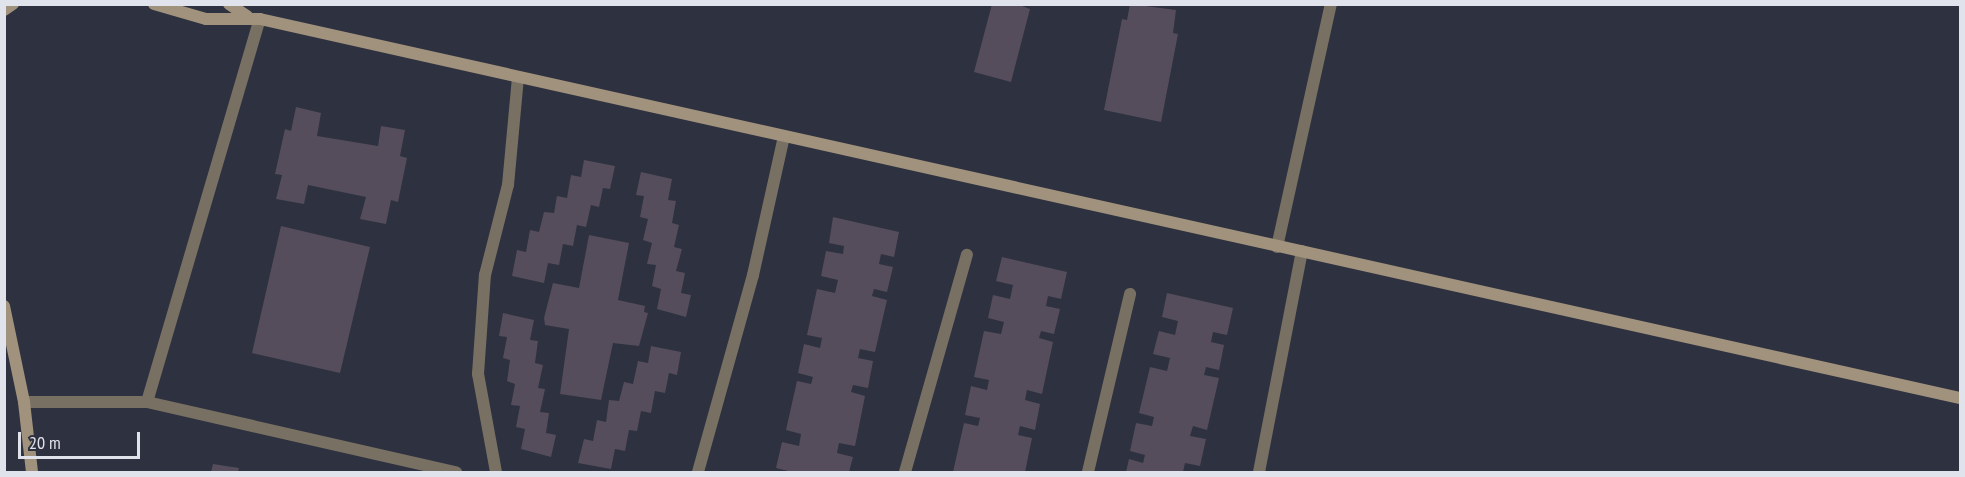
<!DOCTYPE html>
<style>
body{margin:0}
#map{position:relative;width:1965px;height:477px;overflow:hidden;background:#2e313f;font-family:"PT Sans Narrow",sans-serif}
div>[style]{position:absolute}
[style*='--x']{left:calc(var(--x)*1px);top:calc(var(--y)*1px);width:calc(var(--w)*1px);rotate:calc(var(--a)*1deg)}
.building>*{inset:0;background:#554d5c}
.lane>*{height:12px;margin:-6px;padding:0 6px;transform-origin:6px;border-radius:6px;background:#787062}
.street>*{height:12px;margin:-6px;padding:0 6px;transform-origin:6px;border-radius:6px;background:#787062}
.secondary>*{height:12px;margin:-6px;padding:0 6px;transform-origin:6px;border-radius:6px;background:#a0927c}
span{translate:-50% -50%;white-space:nowrap;text-align:center;line-height:1.15;-webkit-text-stroke:6px #2e313f;paint-order:stroke}
.frame{position:absolute;inset:0;border:6px solid #e0e2ec;pointer-events:none}
.scale{position:absolute;left:18px;top:432px;width:122px;height:27px;box-sizing:border-box;border:3px solid #e0e2ec;border-top:0;padding-left:8px;font-size:18px;line-height:21px;white-space:nowrap;color:#e0e2ec;-webkit-text-stroke:4px #2e313f;paint-order:stroke}
</style>
<div id="map">
<div class="building">
<div style="clip-path:polygon(992px 4px,1017px 4px,1030px 9px,1011px 82px,974px 72px)"></div>
<div style="clip-path:polygon(1130px 4px,1176px 10px,1173px 33px,1178px 34px,1161px 122px,1104px 110px,1122px 19px,1127px 20px)"></div>
<div style="clip-path:polygon(296px 107px,321px 113px,317px 136px,378px 146px,381px 126px,405px 130px,400px 156px,407px 158px,398px 202px,391px 200px,386px 224px,360px 219px,366px 197px,308px 185px,304px 204px,276px 199px,282px 175px,275px 174px,285px 129px,291px 131px)"></div>
<div style="clip-path:polygon(584px 160px,615px 166px,610px 189px,603px 188px,599px 207px,591px 205px,586px 227px,577px 225px,573px 246px,563px 244px,559px 265px,548px 263px,544px 283px,512px 276px,517px 250px,526px 252px,530px 230px,539px 232px,544px 212px,554px 213px,557px 196px,567px 198px,571px 175px,581px 177px)"></div>
<div style="clip-path:polygon(641px 172px,672px 179px,668px 200px,676px 201px,672px 223px,679px 225px,674px 247px,682px 249px,676px 271px,685px 273px,681px 293px,691px 295px,686px 317px,657px 309px,661px 289px,652px 286px,656px 265px,647px 264px,652px 243px,643px 240px,648px 219px,640px 217px,644px 196px,636px 195px)"></div>
<div style="clip-path:polygon(833px 217px,899px 232px,894px 257px,881px 254px,879px 264px,893px 267px,887px 292px,874px 289px,872px 296px,887px 300px,875px 352px,860px 349px,858px 358px,873px 361px,868px 388px,853px 385px,851px 392px,865px 396px,855px 446px,839px 443px,837px 453px,853px 457px,849px 472px,792px 472px,776px 468px,782px 442px,799px 446px,801px 434px,786px 430px,797px 381px,811px 384px,813px 377px,798px 373px,804px 344px,820px 348px,822px 338px,807px 335px,817px 289px,835px 293px,838px 280px,821px 276px,826px 251px,843px 254px,844px 246px,829px 243px)"></div>
<div style="clip-path:polygon(281px 226px,370px 247px,340px 373px,252px 353px)"></div>
<div style="clip-path:polygon(589px 235px,629px 243px,618px 300px,645px 306px,644px 312px,648px 313px,639px 346px,613px 343px,601px 400px,560px 394px,569px 329px,545px 325px,544px 318px,553px 283px,579px 288px)"></div>
<div style="clip-path:polygon(1002px 257px,1067px 272px,1061px 299px,1048px 296px,1046px 306px,1060px 309px,1054px 334px,1041px 331px,1039px 338px,1053px 342px,1042px 394px,1027px 390px,1025px 400px,1040px 404px,1035px 430px,1020px 426px,1018px 435px,1032px 438px,1025px 472px,953px 472px,964px 423px,978px 426px,980px 418px,965px 415px,971px 386px,987px 390px,989px 380px,974px 377px,984px 331px,1001px 334px,1004px 322px,988px 318px,993px 295px,1010px 299px,1013px 285px,996px 281px)"></div>
<div style="clip-path:polygon(1167px 293px,1233px 308px,1227px 335px,1213px 332px,1211px 342px,1224px 345px,1219px 370px,1206px 367px,1204px 375px,1219px 378px,1207px 430px,1193px 426px,1190px 436px,1206px 439px,1200px 466px,1185px 463px,1183px 472px,1126px 472px,1129px 459px,1143px 463px,1145px 455px,1130px 451px,1136px 423px,1152px 426px,1154px 417px,1139px 413px,1150px 367px,1167px 371px,1170px 358px,1153px 354px,1159px 331px,1175px 335px,1178px 321px,1162px 317px)"></div>
<div style="clip-path:polygon(503px 313px,534px 320px,530px 340px,538px 341px,535px 363px,543px 365px,538px 388px,545px 389px,540px 412px,549px 413px,546px 433px,556px 435px,551px 457px,521px 449px,525px 429px,516px 427px,520px 406px,511px 405px,515px 384px,507px 381px,510px 360px,503px 358px,507px 337px,499px 336px)"></div>
<div style="clip-path:polygon(651px 346px,681px 352px,677px 375px,669px 373px,665px 393px,655px 391px,651px 413px,641px 411px,637px 431px,629px 430px,625px 451px,615px 449px,611px 469px,578px 463px,584px 439px,593px 441px,597px 420px,606px 422px,609px 400px,619px 401px,624px 382px,633px 384px,638px 361px,648px 363px)"></div>
<div style="clip-path:polygon(213px 464px,239px 468px,238px 472px,211px 472px)"></div>
</div>
<div class="lane">
<div style="--x:496;--y:472;--w:100;--a:-100.4"></div>
<div style="--x:478;--y:374;--w:99;--a:-86"></div>
<div style="--x:485;--y:275;--w:93;--a:-75.7"></div>
<div style="--x:508;--y:185;--w:108;--a:-84.7"></div>
<div style="--x:698;--y:472;--w:205;--a:-74.4"></div>
<div style="--x:753;--y:275;--w:142;--a:-77.4"></div>
<div style="--x:905;--y:472;--w:226;--a:-74.1"></div>
<div style="--x:1088;--y:472;--w:183;--a:-76.7"></div>
</div>
<div class="street">
<div style="--x:1277;--y:247;--w:249;--a:-77.5"></div>
<div style="--x:24;--y:402;--w:123;--a:0"></div>
<div style="--x:147;--y:402;--w:317;--a:12.8"></div>
<div style="--x:147;--y:402;--w:399;--a:-73.6"></div>
<div style="--x:1259;--y:472;--w:225;--a:-79"></div>
</div>
<div class="secondary">
<div style="--x:154;--y:4;--w:54;--a:16.1"></div>
<div style="--x:206;--y:19;--w:54;--a:0"></div>
<div style="--x:260;--y:19;--w:1742;--a:12.57"></div>
<div style="--x:229;--y:4;--w:22;--a:34"></div>
<div style="--x:4;--y:10;--w:11;--a:-34"></div>
<div style="--x:4;--y:306;--w:98;--a:78.2"></div>
<div style="--x:24;--y:402;--w:70;--a:83.5"></div>
</div>
<div class="frame"></div>
<div class="scale">20 m</div>
</div>
